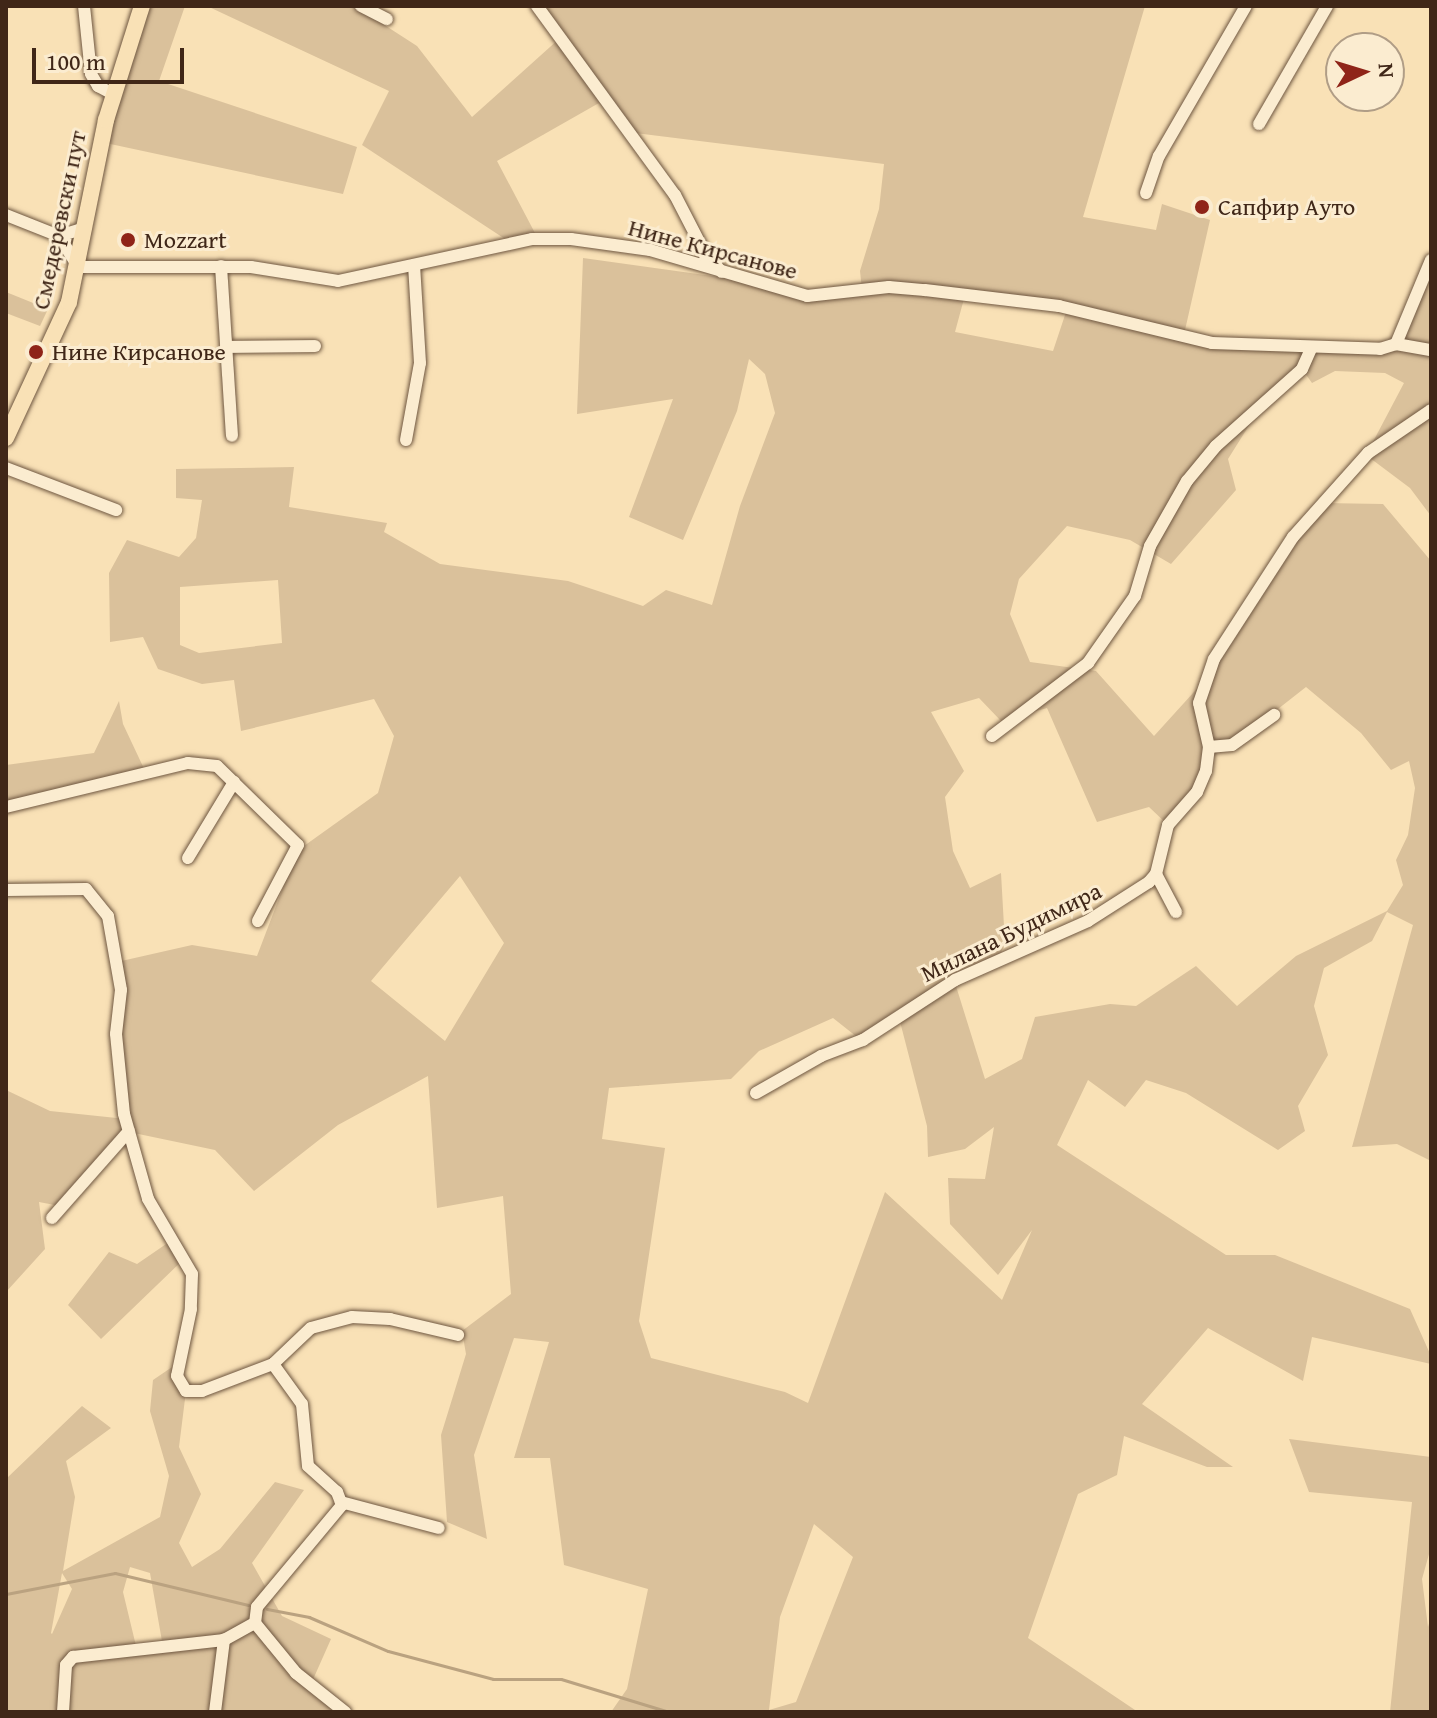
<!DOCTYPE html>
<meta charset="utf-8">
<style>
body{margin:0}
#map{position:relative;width:1437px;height:1718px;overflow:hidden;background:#f9e1b6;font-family:"Gentium Book Plus",serif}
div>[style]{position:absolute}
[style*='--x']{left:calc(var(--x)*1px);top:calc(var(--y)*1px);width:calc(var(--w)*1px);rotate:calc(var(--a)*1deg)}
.green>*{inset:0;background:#dac19b}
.stream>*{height:3px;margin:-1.5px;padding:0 1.5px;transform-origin:1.5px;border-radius:1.5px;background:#baa280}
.roads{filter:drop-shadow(0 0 2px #6e5640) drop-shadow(0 0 2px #6e5640)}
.minor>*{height:12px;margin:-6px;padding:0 6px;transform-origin:6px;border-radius:6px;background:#fbecd0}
.major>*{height:16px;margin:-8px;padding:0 8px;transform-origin:8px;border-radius:8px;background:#f9e1b6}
.dots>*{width:22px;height:22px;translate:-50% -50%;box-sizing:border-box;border:4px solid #fbecd0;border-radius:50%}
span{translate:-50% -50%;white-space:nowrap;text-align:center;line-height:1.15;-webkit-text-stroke:6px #fbecd0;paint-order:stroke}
.poi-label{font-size:24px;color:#402718}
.left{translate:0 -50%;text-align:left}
.street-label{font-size:24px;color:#402718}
.frame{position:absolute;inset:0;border:8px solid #402718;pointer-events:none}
.north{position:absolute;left:1325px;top:32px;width:80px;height:80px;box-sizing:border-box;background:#fbecd0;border:2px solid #b09d86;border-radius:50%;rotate:86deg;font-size:22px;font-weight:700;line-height:32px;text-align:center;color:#402718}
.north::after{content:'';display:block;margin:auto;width:28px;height:36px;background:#8f2418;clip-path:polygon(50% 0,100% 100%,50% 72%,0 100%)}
.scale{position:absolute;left:32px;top:48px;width:152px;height:36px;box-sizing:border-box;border:4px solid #402718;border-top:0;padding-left:10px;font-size:24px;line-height:28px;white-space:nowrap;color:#402718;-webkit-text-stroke:6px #fbecd0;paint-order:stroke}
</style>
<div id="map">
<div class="green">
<div style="clip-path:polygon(142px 6px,185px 6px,159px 81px,357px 147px,343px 194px,101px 142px)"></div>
<div style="clip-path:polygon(evenodd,207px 6px,361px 6px,387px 19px,386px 26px,417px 46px,472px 117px,560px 38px,537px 6px,1145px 6px,1083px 217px,1156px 230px,1162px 204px,1210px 220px,1183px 339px,1396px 344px,1431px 261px,1431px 516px,1410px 488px,1366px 455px,1404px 383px,1385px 373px,1335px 371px,1312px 383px,1302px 369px,1265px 400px,1228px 459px,1236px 490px,1171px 564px,1130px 540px,1067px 526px,1019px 579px,1010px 614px,1030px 662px,1096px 671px,1154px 736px,1203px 682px,1323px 503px,1383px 504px,1431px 561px,1431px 1161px,1397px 1144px,1352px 1147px,1413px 925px,1387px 912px,1372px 941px,1324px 968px,1314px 1006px,1328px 1055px,1298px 1106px,1305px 1131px,1278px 1150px,1186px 1093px,1146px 1080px,1125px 1107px,1088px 1080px,1057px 1145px,1226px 1255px,1275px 1255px,1410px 1309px,1431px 1356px,1431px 1364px,1312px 1337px,1303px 1381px,1208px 1328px,1142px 1404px,1233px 1467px,1207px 1467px,1124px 1436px,1117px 1475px,1078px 1494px,1028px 1638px,1138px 1712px,611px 1712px,627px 1689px,648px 1589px,564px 1565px,550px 1458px,514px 1458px,549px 1342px,514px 1338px,474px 1455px,487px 1539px,447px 1522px,441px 1435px,466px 1354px,462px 1331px,511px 1294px,503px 1196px,437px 1208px,428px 1076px,338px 1125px,254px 1191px,215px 1150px,129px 1132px,60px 1206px,39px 1202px,45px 1249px,6px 1292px,6px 1090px,50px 1111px,126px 1119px,117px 962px,192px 945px,257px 956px,297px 851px,378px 793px,394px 736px,374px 699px,241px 731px,234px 680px,202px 684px,158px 669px,143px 637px,110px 642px,109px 573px,127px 540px,179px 557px,196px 538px,202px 500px,176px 498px,176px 469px,294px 467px,289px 507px,387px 523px,384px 532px,440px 564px,568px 581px,643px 606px,666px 590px,712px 605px,740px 506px,775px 413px,765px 374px,749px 359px,737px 411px,683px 540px,629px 517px,673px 399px,577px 414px,583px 258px,776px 285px,807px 296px,862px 290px,860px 271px,879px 209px,884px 164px,635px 133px,599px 103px,497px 161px,536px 235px,511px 243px,362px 145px,389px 91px,207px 6px,965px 295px,1067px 309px,1053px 351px,955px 332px,965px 295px,207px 6px,278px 580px,282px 643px,199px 653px,180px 645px,180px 587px,278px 580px,207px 6px,1306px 687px,1361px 733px,1391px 770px,1409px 761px,1415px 788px,1408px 835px,1396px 860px,1403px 885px,1387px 911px,1296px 956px,1237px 1006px,1196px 966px,1136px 1006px,1110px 1004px,1035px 1017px,1022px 1059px,985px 1079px,956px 986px,998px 959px,1005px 944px,1001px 873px,970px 888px,953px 851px,945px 797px,964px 771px,931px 712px,979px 698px,1001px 721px,1047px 708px,1097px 822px,1149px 807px,1168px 825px,1206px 771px,1210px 747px,1232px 745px,1306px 687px,207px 6px,460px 876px,504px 943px,445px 1041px,371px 981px,460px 876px,207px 6px,897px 1010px,927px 1126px,928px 1157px,965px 1149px,994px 1127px,985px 1179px,948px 1178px,950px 1224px,998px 1275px,1032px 1230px,1002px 1300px,885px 1192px,808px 1403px,785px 1392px,651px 1358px,639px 1321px,665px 1148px,602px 1139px,609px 1088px,731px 1079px,759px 1051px,833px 1018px,857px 1037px,897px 1010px,207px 6px,814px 1524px,853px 1557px,796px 1702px,769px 1710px,780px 1617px,814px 1524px)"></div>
<div style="clip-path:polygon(6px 292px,48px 309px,40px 326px,6px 313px)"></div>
<div style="clip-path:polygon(119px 701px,123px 724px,147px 775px,6px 807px,6px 765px,94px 753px)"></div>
<div style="clip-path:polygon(172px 1240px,184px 1259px,101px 1339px,68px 1305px,109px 1252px,137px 1264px)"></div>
<div style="clip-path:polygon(evenodd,178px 1363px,186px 1391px,179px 1447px,201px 1494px,179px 1543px,192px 1567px,220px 1549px,275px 1482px,304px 1490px,252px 1563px,282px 1616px,331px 1639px,311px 1684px,346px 1712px,6px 1712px,7px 1478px,82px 1406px,111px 1428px,66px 1461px,75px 1497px,63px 1571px,160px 1517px,169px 1476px,150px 1411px,153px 1380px,178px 1363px,130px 1567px,150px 1573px,163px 1647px,137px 1650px,123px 1592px,130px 1567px,178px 1363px,62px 1573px,72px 1589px,52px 1634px,51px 1633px,62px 1573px)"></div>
<div style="clip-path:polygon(1289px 1439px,1431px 1457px,1431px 1547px,1422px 1579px,1428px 1627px,1431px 1616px,1431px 1712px,1390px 1712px,1412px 1502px,1309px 1492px)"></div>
</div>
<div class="stream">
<div style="--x:6;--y:1594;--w:111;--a:-10.9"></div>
<div style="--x:115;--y:1573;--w:137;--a:13.5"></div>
<div style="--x:267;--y:1609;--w:43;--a:10.8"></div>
<div style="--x:309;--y:1617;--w:86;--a:23.3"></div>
<div style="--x:388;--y:1651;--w:109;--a:14.9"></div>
<div style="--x:493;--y:1679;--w:68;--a:0"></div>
<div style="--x:561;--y:1679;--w:113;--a:17"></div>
</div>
<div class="roads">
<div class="minor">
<div style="--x:84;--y:6;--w:68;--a:84.1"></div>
<div style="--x:91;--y:74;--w:14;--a:60"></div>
<div style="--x:98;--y:86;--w:17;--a:28"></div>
<div style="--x:361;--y:6;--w:29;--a:27"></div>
<div style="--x:537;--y:6;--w:234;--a:53.9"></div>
<div style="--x:675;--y:195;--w:68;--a:62.7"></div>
<div style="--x:706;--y:255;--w:23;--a:47"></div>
<div style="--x:1259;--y:124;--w:136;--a:-60"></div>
<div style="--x:1146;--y:193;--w:39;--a:-71"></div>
<div style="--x:1159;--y:156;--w:173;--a:-59.9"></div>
<div style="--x:6;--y:215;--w:57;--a:21.6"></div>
<div style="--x:59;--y:236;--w:28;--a:-17"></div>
<div style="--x:59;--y:236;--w:36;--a:58"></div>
<div style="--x:78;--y:267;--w:173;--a:0"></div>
<div style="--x:251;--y:267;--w:88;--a:9.1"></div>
<div style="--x:338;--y:281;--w:198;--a:-12.2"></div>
<div style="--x:532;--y:239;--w:39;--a:0"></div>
<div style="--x:571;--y:239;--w:80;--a:7.9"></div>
<div style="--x:650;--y:250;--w:164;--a:16.3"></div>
<div style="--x:807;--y:296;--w:82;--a:-6.3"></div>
<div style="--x:889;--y:287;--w:36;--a:5"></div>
<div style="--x:925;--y:290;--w:135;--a:6.8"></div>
<div style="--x:1059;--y:306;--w:157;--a:13.6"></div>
<div style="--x:1212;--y:343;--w:168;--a:2"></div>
<div style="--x:1380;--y:349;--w:17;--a:-17"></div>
<div style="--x:1396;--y:344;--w:36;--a:10"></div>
<div style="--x:221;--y:266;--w:170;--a:86.3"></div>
<div style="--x:1396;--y:344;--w:91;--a:-67.4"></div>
<div style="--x:226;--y:347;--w:89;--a:-0.6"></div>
<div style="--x:406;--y:440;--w:78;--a:-79.7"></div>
<div style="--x:420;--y:363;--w:98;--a:-93.5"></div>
<div style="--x:6;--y:468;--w:118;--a:20.9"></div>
<div style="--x:992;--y:736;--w:121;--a:-37.2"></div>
<div style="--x:1088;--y:663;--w:82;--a:-55"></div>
<div style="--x:1135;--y:596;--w:52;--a:-73.3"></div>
<div style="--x:1150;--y:546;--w:75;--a:-60.4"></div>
<div style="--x:1187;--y:481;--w:45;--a:-50.4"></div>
<div style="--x:1216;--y:446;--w:115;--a:-41.8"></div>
<div style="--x:1302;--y:369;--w:24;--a:-66"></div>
<div style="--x:1209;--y:747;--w:23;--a:-5"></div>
<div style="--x:1232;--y:745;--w:52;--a:-35.5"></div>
<div style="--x:6;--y:807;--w:187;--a:-13.6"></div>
<div style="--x:188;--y:763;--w:29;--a:6"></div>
<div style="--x:217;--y:766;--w:113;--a:44.3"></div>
<div style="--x:298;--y:845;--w:86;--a:117.8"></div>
<div style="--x:188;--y:858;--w:89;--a:-58.8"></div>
<div style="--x:1156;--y:874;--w:43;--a:62.2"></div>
<div style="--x:6;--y:890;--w:80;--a:-0.7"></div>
<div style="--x:86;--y:889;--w:35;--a:51"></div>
<div style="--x:108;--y:916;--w:75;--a:80"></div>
<div style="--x:121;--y:990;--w:44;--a:96.5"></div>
<div style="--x:116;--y:1034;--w:80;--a:84.3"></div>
<div style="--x:124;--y:1114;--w:88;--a:74.2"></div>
<div style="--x:148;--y:1199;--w:87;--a:59.6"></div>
<div style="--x:192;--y:1274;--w:35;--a:92"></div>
<div style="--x:191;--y:1309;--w:68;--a:101.8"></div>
<div style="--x:177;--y:1376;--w:17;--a:59"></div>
<div style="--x:186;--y:1391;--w:16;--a:0"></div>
<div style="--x:202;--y:1391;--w:76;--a:-20.8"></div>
<div style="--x:273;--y:1364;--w:49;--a:54.1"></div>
<div style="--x:302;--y:1404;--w:62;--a:84.5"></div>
<div style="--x:308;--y:1466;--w:39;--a:42"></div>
<div style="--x:337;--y:1492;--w:14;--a:69"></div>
<div style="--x:342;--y:1505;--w:133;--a:129.8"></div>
<div style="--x:257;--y:1607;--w:16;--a:97"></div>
<div style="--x:255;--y:1623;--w:65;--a:50.6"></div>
<div style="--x:296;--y:1673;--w:63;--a:38.5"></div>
<div style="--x:756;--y:1093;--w:75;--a:-29.6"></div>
<div style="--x:821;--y:1056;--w:45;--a:-20.9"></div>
<div style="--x:863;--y:1040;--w:110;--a:-33.1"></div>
<div style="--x:955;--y:980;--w:145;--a:-23.9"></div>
<div style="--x:1088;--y:921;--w:72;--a:-32.6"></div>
<div style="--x:1149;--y:882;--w:11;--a:-49"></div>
<div style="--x:1156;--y:874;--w:50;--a:-76.2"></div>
<div style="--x:1168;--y:825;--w:44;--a:-48.7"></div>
<div style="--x:1197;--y:792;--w:23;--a:-67"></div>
<div style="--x:1206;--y:771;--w:24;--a:-83"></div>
<div style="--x:1209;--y:747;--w:45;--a:-102.8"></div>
<div style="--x:1199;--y:703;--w:46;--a:-71.2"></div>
<div style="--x:1214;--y:659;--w:145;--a:-57.1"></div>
<div style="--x:1293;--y:537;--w:113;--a:-48.2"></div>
<div style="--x:1368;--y:453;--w:76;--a:-34.3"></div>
<div style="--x:52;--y:1218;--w:116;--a:-48.5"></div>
<div style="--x:273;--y:1364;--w:52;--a:-43.5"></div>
<div style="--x:311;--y:1328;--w:42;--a:-15"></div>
<div style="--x:352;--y:1317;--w:38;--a:3"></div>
<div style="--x:390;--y:1319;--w:70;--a:13.2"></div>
<div style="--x:341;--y:1502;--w:101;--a:14.9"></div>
<div style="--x:63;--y:1712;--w:47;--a:-86.3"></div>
<div style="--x:66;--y:1665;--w:11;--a:-49"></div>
<div style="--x:73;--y:1657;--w:152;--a:-6.4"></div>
<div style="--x:224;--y:1640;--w:35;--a:-29"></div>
<div style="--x:215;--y:1712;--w:73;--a:-82.9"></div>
</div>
<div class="major">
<div style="--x:6;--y:438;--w:150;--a:-65.1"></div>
<div style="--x:69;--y:302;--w:186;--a:-78.5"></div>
<div style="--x:106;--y:120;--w:120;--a:-72.5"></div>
</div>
</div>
<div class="dots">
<div style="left:1202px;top:207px;background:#8f2418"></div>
<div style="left:128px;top:240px;background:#8f2418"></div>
<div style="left:36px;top:352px;background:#8f2418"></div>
</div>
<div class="poi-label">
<span class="left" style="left:1218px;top:207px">Сапфир Ауто</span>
<span class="left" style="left:144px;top:240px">Mozzart</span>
<span class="left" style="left:52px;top:352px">Нине Кирсанове</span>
</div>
<div class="street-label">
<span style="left:59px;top:220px;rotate:-78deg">Смедеревски пут</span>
<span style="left:713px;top:249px;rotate:15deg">Нине Кирсанове</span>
<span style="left:1011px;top:932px;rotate:-26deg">Милана Будимира</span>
</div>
<div class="frame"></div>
<div class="north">N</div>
<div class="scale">100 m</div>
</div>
